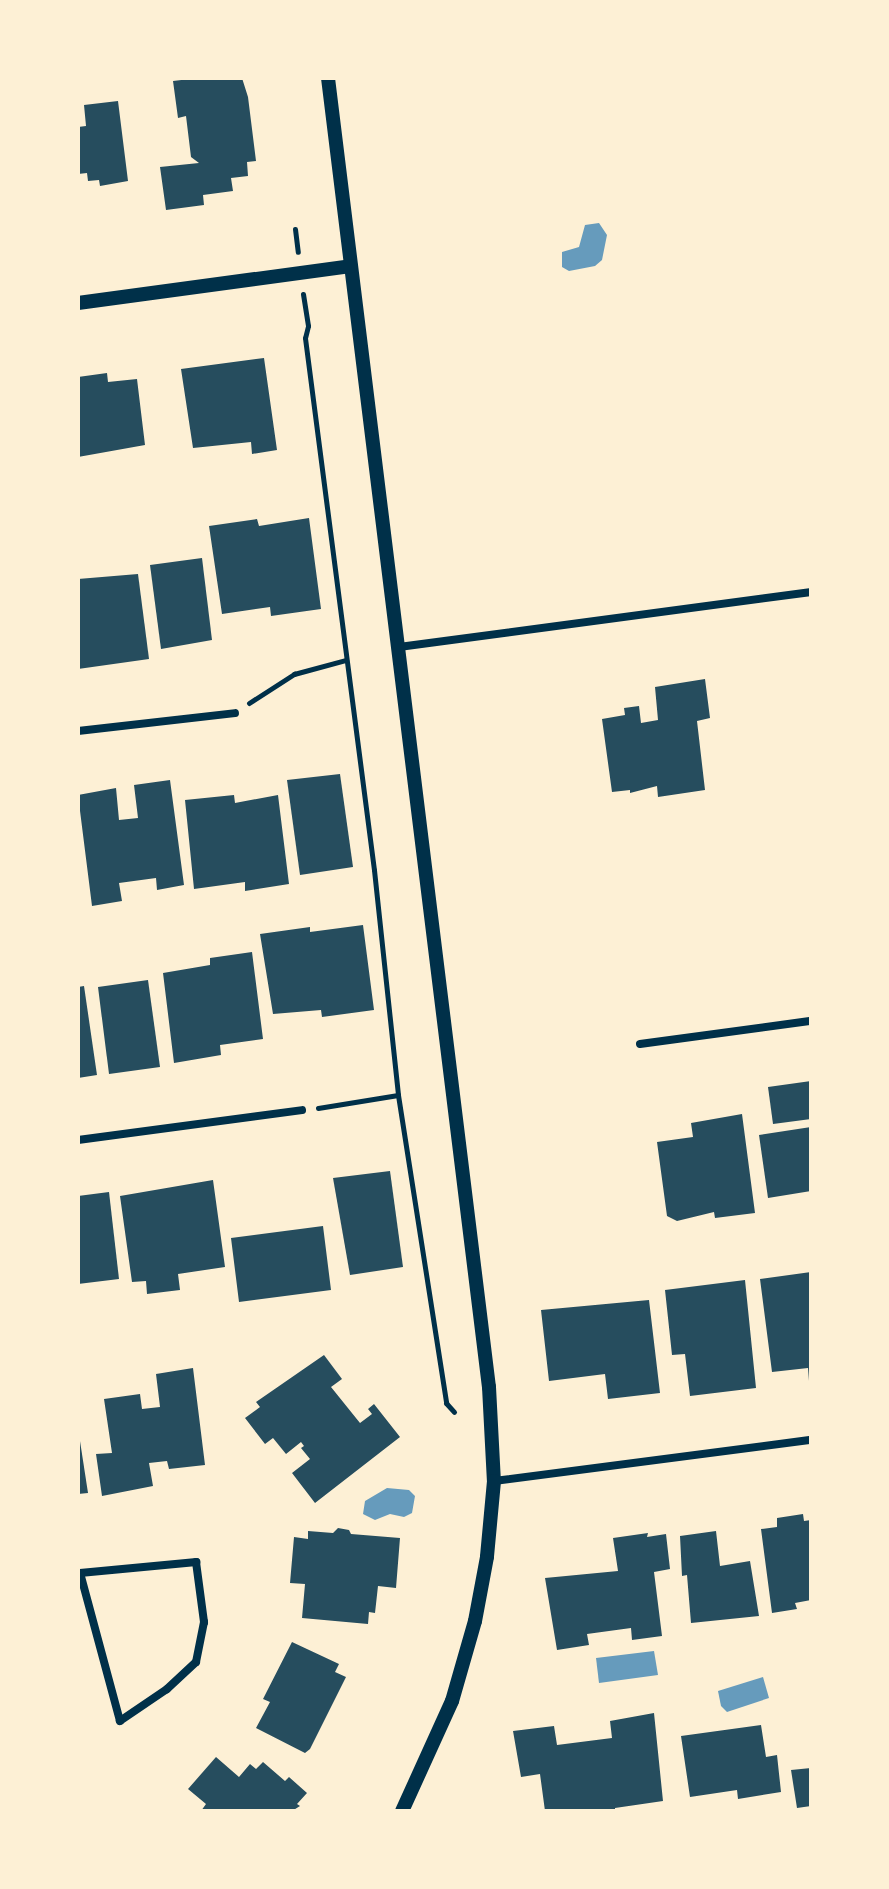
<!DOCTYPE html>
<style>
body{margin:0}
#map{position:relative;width:889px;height:1889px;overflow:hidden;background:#fdf0d5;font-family:Manrope,sans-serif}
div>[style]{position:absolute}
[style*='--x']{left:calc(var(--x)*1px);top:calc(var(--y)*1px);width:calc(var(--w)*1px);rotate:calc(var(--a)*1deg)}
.water>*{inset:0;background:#669bbc}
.building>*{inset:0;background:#264d5e}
.path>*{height:5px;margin:-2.5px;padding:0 2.5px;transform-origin:2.5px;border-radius:2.5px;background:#003049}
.minor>*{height:8px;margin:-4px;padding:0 4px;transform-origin:4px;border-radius:4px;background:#003049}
.tertiary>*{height:14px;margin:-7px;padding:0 7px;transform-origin:7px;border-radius:7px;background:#003049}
span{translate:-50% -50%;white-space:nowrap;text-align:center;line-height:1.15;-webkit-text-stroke:8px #fdf0d5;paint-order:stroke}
.frame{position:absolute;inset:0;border:80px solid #fdf0d5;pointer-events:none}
</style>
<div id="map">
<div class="water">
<div style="clip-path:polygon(599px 223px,607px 235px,602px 260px,595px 266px,569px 271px,562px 267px,562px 252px,579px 247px,585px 225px)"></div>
<div style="clip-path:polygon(387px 1488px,409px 1490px,415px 1496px,412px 1513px,404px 1517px,390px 1514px,375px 1520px,363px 1514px,365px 1501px)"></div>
<div style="clip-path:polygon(654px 1651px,658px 1675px,599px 1683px,596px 1658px)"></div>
<div style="clip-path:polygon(763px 1677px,769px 1698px,727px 1712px,721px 1706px,718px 1691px)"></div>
</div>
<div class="building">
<div style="clip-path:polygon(198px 78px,242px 78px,248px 97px,256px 161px,247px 162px,248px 176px,231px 178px,233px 191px,203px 195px,204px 205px,166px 210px,160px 167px,199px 163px,191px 157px,186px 116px,178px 118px,173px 81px)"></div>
<div style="clip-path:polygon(118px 101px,128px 181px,100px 186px,99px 180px,88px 181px,87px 173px,78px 174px,78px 127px,86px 126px,84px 105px)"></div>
<div style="clip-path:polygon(264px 358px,277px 450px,252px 454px,251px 442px,193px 448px,181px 369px)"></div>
<div style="clip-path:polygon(107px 373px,108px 382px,137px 379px,145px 445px,78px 457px,78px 377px)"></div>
<div style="clip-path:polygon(309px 518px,321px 609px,271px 616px,270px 607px,222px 614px,209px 526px,257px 519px,259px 526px)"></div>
<div style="clip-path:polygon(202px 558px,212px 640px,161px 649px,150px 565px)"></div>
<div style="clip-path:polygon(138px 574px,149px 659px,78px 669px,78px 579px)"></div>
<div style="clip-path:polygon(705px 679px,710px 718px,697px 721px,705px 790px,658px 797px,657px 786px,630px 793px,630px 790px,612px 792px,602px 719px,625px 715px,624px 708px,639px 706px,641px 723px,658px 720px,655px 687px)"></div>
<div style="clip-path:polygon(340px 774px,353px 867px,300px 875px,287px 780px)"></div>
<div style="clip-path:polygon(170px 780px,184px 885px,157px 890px,156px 878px,119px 883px,122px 901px,92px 906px,78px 795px,116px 788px,119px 820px,138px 818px,134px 785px)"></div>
<div style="clip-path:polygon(234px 795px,235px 803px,278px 795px,289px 884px,245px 891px,245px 882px,194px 889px,185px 800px)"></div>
<div style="clip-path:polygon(363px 925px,374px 1010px,322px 1017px,321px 1010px,273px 1014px,260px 934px,310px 927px,310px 932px)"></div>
<div style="clip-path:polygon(252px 952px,263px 1039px,220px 1045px,221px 1055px,174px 1063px,163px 973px,210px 965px,210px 958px)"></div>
<div style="clip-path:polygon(148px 980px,160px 1067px,109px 1074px,98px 987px)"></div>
<div style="clip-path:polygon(84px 986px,97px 1075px,78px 1078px,78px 987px)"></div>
<div style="clip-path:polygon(811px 1081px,811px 1119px,773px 1124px,768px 1087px)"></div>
<div style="clip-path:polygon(742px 1114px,755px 1213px,715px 1218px,714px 1212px,677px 1221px,667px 1216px,657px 1142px,693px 1137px,691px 1123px)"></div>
<div style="clip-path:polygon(811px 1127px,811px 1191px,768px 1198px,759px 1135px)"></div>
<div style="clip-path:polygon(390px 1171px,403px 1267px,350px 1275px,333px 1178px)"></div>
<div style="clip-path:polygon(213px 1180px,225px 1267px,178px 1274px,180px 1290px,147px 1294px,146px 1281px,132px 1282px,120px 1196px)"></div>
<div style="clip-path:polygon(109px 1192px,119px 1279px,78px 1284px,78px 1196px)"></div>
<div style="clip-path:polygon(323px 1226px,331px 1290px,239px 1302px,231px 1238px)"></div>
<div style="clip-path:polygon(811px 1272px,811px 1381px,809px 1381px,808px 1368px,772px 1372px,760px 1279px)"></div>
<div style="clip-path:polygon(745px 1280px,756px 1388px,690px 1396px,685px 1354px,672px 1355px,665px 1290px)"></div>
<div style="clip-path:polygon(649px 1300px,660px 1393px,608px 1399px,605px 1374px,549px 1381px,541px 1310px)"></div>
<div style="clip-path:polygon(324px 1355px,342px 1379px,331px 1387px,360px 1423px,372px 1414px,368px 1409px,374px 1404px,400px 1437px,315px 1503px,292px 1473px,310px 1459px,301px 1448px,304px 1446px,301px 1442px,286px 1454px,273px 1438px,265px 1444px,245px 1418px,260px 1407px,256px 1402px)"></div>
<div style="clip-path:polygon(193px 1368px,205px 1465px,169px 1469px,167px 1461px,149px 1463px,153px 1486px,102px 1496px,96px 1454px,112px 1453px,104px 1399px,140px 1394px,142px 1409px,160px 1407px,156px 1374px)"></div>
<div style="clip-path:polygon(78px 1428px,88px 1493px,78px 1494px)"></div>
<div style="clip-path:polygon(803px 1514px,804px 1521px,811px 1520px,811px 1600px,795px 1603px,797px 1609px,772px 1613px,761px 1529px,777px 1527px,777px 1518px)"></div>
<div style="clip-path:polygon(338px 1528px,349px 1530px,351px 1534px,400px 1538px,396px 1588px,378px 1586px,375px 1613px,369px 1612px,368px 1624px,302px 1618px,305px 1584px,290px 1583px,294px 1537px,308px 1539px,308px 1531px,333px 1533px)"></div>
<div style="clip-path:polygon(716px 1531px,720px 1566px,750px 1561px,759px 1616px,691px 1623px,687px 1575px,682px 1576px,680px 1536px)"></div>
<div style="clip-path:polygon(648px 1533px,647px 1537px,666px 1534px,670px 1569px,654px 1572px,662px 1636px,632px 1640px,631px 1628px,587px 1634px,589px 1645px,557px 1650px,545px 1578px,618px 1571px,613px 1538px)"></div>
<div style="clip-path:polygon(292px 1642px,339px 1664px,335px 1672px,346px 1677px,310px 1749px,305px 1753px,256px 1728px,270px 1702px,263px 1699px)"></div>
<div style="clip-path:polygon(654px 1713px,663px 1801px,615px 1808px,615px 1811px,545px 1811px,540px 1774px,521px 1777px,513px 1731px,554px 1726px,557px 1745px,612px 1738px,610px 1721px)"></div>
<div style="clip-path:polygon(761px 1725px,766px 1757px,777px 1755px,781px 1792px,738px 1799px,737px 1790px,690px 1797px,681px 1736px)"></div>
<div style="clip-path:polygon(216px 1757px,239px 1777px,250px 1764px,256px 1769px,263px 1762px,285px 1781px,289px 1777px,307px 1793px,297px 1804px,300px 1806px,292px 1811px,201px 1811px,206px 1804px,188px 1789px)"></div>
<div style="clip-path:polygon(811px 1768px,811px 1806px,797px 1808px,791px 1770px)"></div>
</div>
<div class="path">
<div style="--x:295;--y:229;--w:23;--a:83"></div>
<div style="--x:303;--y:294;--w:32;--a:81"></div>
<div style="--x:308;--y:326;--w:12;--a:104"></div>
<div style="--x:305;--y:338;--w:536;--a:82.61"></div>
<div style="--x:374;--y:870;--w:226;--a:83.9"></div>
<div style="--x:398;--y:1095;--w:312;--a:81.1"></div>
<div style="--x:446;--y:1403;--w:12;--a:48"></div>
<div style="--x:249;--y:703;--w:54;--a:-32.8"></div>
<div style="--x:294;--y:674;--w:54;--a:-15.1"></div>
<div style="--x:318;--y:1108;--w:81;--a:-9.2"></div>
</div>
<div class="minor">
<div style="--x:399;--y:647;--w:416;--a:-7.6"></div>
<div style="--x:78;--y:731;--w:158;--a:-6.5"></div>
<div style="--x:640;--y:1044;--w:173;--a:-7.7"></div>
<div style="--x:78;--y:1140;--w:226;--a:-7.6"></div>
<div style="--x:494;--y:1481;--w:320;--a:-7.4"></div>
<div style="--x:78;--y:1574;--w:2;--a:-27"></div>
<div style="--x:80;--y:1573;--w:117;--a:-5.4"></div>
<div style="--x:196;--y:1562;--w:61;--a:82.4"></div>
<div style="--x:204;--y:1622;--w:41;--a:101.3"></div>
<div style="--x:196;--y:1662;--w:40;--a:137"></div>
<div style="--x:167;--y:1689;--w:57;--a:145.8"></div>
<div style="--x:120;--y:1721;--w:153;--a:-105.1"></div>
</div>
<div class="tertiary">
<div style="--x:328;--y:78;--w:1319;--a:82.99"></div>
<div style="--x:489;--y:1387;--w:94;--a:87"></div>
<div style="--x:494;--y:1481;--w:76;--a:95.3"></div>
<div style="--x:487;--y:1557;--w:65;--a:100.6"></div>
<div style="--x:475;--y:1621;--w:83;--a:106"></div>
<div style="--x:452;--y:1701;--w:121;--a:114.4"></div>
<div style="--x:78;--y:303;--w:275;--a:-7.7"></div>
</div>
<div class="frame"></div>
</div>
